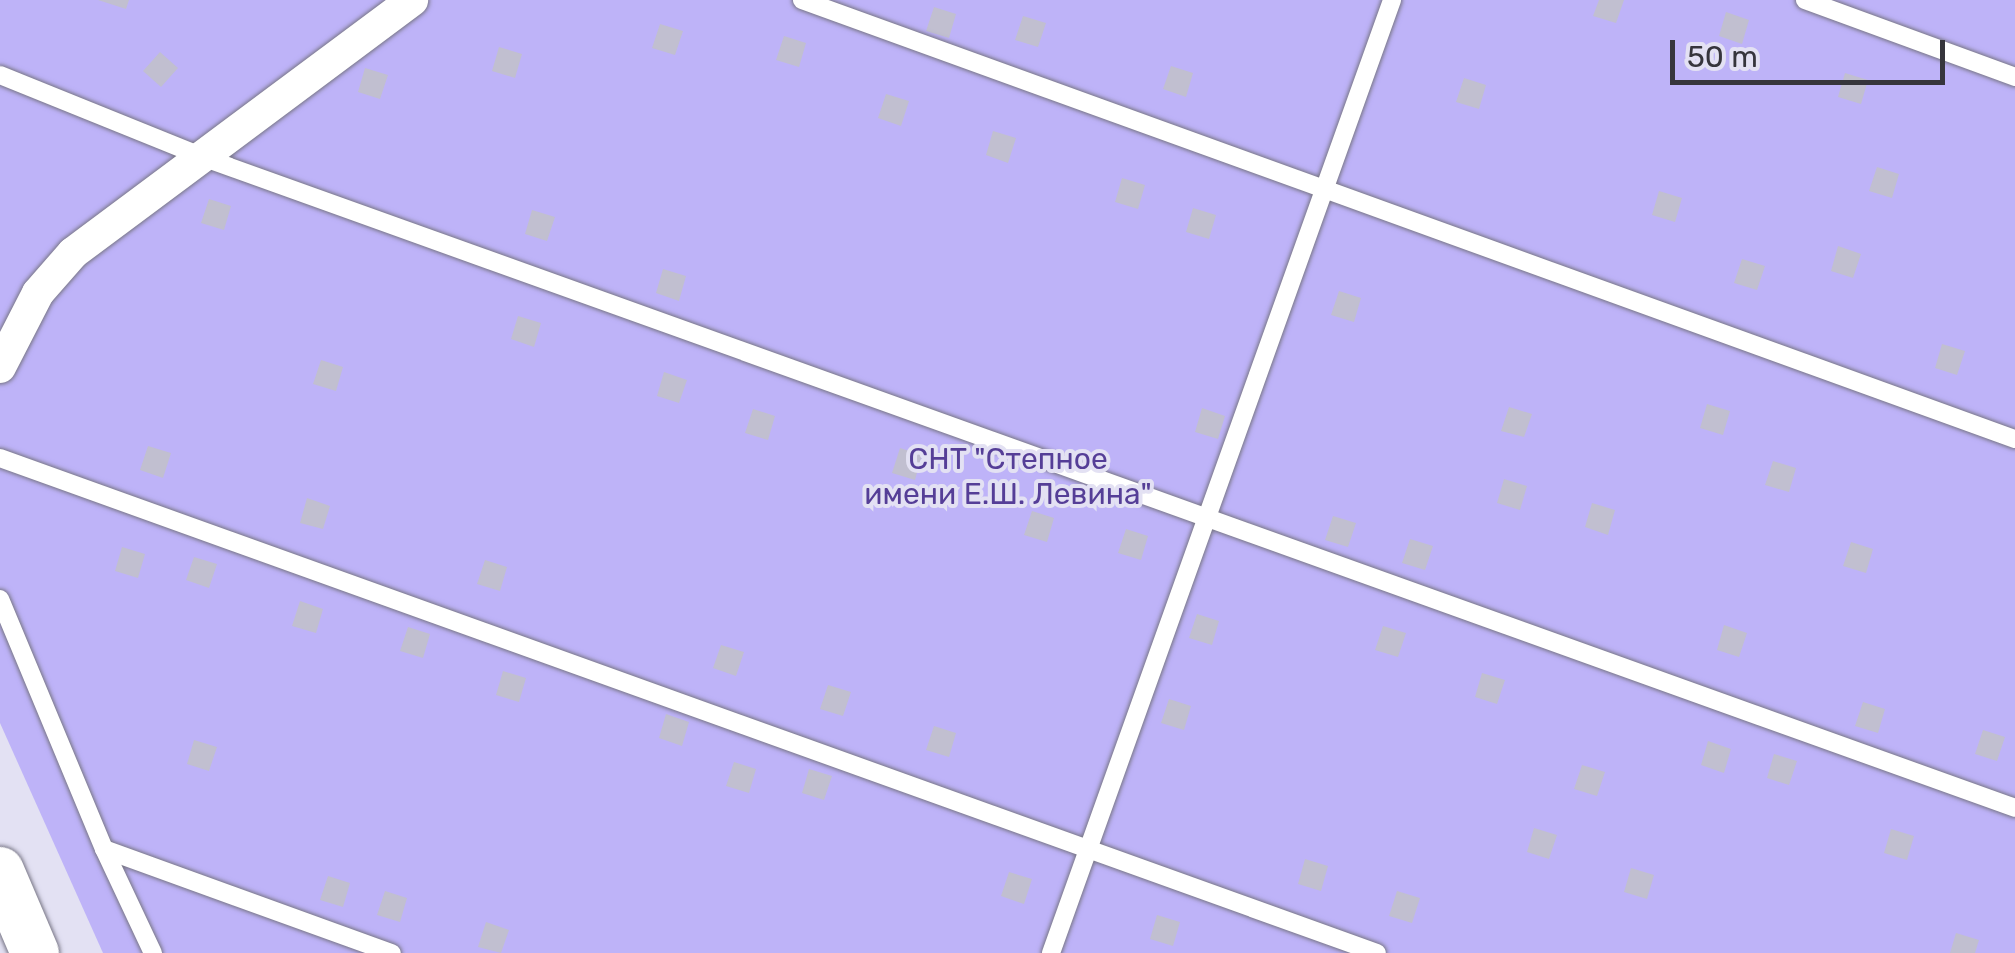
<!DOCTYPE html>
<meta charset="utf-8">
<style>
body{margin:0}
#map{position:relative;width:2015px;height:953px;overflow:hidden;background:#e3e1f3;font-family:Rubik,sans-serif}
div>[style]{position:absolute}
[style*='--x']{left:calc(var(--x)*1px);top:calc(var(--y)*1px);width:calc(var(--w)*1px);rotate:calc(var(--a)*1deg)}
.green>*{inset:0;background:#beb3f8}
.building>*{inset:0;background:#c1bfd0}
.roads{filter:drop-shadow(0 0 2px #787686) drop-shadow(0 0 2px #787686)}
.lane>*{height:18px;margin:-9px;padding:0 9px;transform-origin:9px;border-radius:9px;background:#fff}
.street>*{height:32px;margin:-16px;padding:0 16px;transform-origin:16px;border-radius:16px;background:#fff}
.secondary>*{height:48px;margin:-24px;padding:0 24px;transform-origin:24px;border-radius:24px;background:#fff}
span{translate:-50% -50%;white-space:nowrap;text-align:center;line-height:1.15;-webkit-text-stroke:8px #e3e1f3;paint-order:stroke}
.park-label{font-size:30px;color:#553e97}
.scale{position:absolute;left:1670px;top:40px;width:275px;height:45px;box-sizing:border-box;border:5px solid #36353c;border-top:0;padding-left:12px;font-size:30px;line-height:35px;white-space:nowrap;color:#36353c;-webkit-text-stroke:8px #e3e1f3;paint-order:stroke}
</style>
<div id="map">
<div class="green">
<div style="clip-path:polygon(0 0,2015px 0,2015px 953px,103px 953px,0 723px)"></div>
</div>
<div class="building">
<div style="clip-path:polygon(98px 0,129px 0,126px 9px)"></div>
<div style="clip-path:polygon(1599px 0,1624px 0,1616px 23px,1593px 16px)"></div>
<div style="clip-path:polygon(934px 7px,956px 14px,949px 38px,926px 31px)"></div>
<div style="clip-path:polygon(1726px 12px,1749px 20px,1742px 44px,1719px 36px)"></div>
<div style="clip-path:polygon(1023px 16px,1046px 23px,1038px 47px,1015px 40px)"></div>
<div style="clip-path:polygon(660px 24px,683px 31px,675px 55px,652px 48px)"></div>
<div style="clip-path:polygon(784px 36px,806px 43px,799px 67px,776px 60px)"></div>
<div style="clip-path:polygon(499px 47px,522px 54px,515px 78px,492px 71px)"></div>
<div style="clip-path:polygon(160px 52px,178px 68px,161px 87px,143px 71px)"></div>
<div style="clip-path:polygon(1171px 66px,1193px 73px,1186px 97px,1163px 89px)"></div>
<div style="clip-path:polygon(365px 68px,388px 75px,380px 99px,358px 92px)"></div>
<div style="clip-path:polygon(1845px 73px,1868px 80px,1861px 104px,1838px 97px)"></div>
<div style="clip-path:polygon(1464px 78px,1486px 85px,1479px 109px,1456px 102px)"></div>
<div style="clip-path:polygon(886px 94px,909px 101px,901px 126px,878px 118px)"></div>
<div style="clip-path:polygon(993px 131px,1016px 138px,1008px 163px,986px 155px)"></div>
<div style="clip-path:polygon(1877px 167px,1899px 174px,1892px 198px,1869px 191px)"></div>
<div style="clip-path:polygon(1122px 178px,1145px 185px,1138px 209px,1115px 202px)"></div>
<div style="clip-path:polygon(1659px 191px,1682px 198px,1675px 222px,1652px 215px)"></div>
<div style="clip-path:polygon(209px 199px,231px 206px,224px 230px,201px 223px)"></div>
<div style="clip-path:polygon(1193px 208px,1216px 215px,1209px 239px,1186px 232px)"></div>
<div style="clip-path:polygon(532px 210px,555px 217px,547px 241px,525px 234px)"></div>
<div style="clip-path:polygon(1838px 246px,1861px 254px,1853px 278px,1831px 271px)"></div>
<div style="clip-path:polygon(1742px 259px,1765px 266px,1757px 290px,1734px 283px)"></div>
<div style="clip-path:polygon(663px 269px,686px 276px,679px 301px,656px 293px)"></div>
<div style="clip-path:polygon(1339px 291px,1361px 298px,1354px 322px,1331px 315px)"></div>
<div style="clip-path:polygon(518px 316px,541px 323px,534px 347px,511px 339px)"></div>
<div style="clip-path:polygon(1942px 344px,1965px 351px,1957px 375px,1935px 368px)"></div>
<div style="clip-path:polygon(321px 360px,343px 367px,336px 391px,313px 384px)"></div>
<div style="clip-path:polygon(664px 372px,687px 380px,679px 403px,657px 396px)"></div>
<div style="clip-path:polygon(1707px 404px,1730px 411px,1723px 435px,1700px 428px)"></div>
<div style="clip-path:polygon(1509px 407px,1532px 414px,1524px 437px,1501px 431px)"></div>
<div style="clip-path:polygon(1202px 408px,1225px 416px,1218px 439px,1195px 432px)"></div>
<div style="clip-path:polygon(753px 409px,775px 416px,768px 440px,745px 433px)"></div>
<div style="clip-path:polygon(148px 446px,171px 453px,163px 478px,140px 470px)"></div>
<div style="clip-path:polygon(900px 448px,922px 455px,915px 480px,892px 473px)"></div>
<div style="clip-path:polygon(1773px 461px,1796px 468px,1789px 492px,1765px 485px)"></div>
<div style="clip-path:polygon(1504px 479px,1527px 486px,1520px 510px,1497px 503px)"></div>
<div style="clip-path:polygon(307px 498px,330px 506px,323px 529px,300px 523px)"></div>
<div style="clip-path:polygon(1592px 503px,1615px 510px,1608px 535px,1585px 527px)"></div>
<div style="clip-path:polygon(1032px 511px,1054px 518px,1047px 542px,1024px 535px)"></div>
<div style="clip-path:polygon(1333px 516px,1356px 523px,1348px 547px,1325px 540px)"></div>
<div style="clip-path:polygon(1126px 529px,1148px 536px,1141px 560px,1118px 553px)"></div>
<div style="clip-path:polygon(1410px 539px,1433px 546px,1425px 570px,1402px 563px)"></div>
<div style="clip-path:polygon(1851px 542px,1873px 549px,1866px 573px,1843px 566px)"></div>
<div style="clip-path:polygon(122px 547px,145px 554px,138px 578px,115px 571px)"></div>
<div style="clip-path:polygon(194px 557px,217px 564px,209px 588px,186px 580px)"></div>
<div style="clip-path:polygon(485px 560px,507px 567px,500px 591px,477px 584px)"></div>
<div style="clip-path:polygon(300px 601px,323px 609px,316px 633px,292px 626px)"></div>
<div style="clip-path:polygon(1197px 614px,1219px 621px,1212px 645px,1189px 638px)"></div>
<div style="clip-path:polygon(1724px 625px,1747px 633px,1739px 657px,1717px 650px)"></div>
<div style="clip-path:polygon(1383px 626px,1406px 633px,1398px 657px,1375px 650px)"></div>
<div style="clip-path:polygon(408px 627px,430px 634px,423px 658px,400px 651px)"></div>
<div style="clip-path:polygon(721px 645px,744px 652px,736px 676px,713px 668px)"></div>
<div style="clip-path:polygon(503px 671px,526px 678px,519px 702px,496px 695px)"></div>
<div style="clip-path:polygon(1482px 673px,1505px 680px,1497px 704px,1475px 697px)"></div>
<div style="clip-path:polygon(828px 685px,851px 692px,843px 716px,820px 709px)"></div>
<div style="clip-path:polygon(1169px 699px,1191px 706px,1184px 730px,1161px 723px)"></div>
<div style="clip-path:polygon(1863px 702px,1885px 709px,1878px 733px,1855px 726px)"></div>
<div style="clip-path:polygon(666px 714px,689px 722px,682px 746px,659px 738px)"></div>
<div style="clip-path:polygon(934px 726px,956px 733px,949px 757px,926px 750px)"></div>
<div style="clip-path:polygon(1983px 730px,2005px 737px,1997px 761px,1975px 754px)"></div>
<div style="clip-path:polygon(194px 740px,217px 747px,209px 771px,187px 764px)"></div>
<div style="clip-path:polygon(1708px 741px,1731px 749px,1724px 773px,1701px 765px)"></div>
<div style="clip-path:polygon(1774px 754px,1797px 761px,1789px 785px,1767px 778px)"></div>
<div style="clip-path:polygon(734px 762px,756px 769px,749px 793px,726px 786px)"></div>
<div style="clip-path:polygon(1582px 765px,1605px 772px,1597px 796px,1574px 789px)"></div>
<div style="clip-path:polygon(809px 769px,832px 776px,824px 800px,802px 793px)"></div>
<div style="clip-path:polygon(1534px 828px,1557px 835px,1549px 859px,1527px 852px)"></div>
<div style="clip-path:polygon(1891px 829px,1914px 836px,1907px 860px,1884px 853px)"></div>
<div style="clip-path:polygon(1305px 859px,1328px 866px,1321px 891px,1298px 884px)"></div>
<div style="clip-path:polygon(1631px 868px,1654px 875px,1647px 899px,1624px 892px)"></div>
<div style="clip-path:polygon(1009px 872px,1032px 879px,1024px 904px,1001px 896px)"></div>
<div style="clip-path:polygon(328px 876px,350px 883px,343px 907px,320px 900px)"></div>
<div style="clip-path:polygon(385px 891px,407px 898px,400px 922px,377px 915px)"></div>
<div style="clip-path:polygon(1397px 891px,1420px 898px,1412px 923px,1389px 916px)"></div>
<div style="clip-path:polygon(1157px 915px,1180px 922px,1173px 946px,1150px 939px)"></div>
<div style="clip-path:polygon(486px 922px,509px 930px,501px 953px,478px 947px)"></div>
<div style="clip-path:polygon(1956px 933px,1979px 940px,1975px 953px,1950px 953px)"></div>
</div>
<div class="roads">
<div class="lane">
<div style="--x:802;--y:0;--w:1290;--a:19.9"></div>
<div style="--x:1805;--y:0;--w:224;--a:20.1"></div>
<div style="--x:0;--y:75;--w:221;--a:22"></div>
<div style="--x:205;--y:158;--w:1923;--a:19.75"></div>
<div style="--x:0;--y:458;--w:1463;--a:19.77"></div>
<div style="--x:0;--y:599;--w:271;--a:67.4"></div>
<div style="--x:104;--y:849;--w:306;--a:19.9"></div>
<div style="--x:104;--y:849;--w:115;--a:64.8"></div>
<div style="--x:1051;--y:953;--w:1012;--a:-70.31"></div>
</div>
<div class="street">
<div style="--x:0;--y:367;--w:83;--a:-62.8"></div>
<div style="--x:38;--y:293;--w:53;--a:-48.8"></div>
<div style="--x:73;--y:253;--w:423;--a:-36.7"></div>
</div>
<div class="secondary">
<div style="--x:0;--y:871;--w:89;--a:66.9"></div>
</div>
</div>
<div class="park-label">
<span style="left:1008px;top:476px">СНТ "Степное<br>имени Е.Ш. Левина"</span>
</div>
<div class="scale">50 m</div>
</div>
